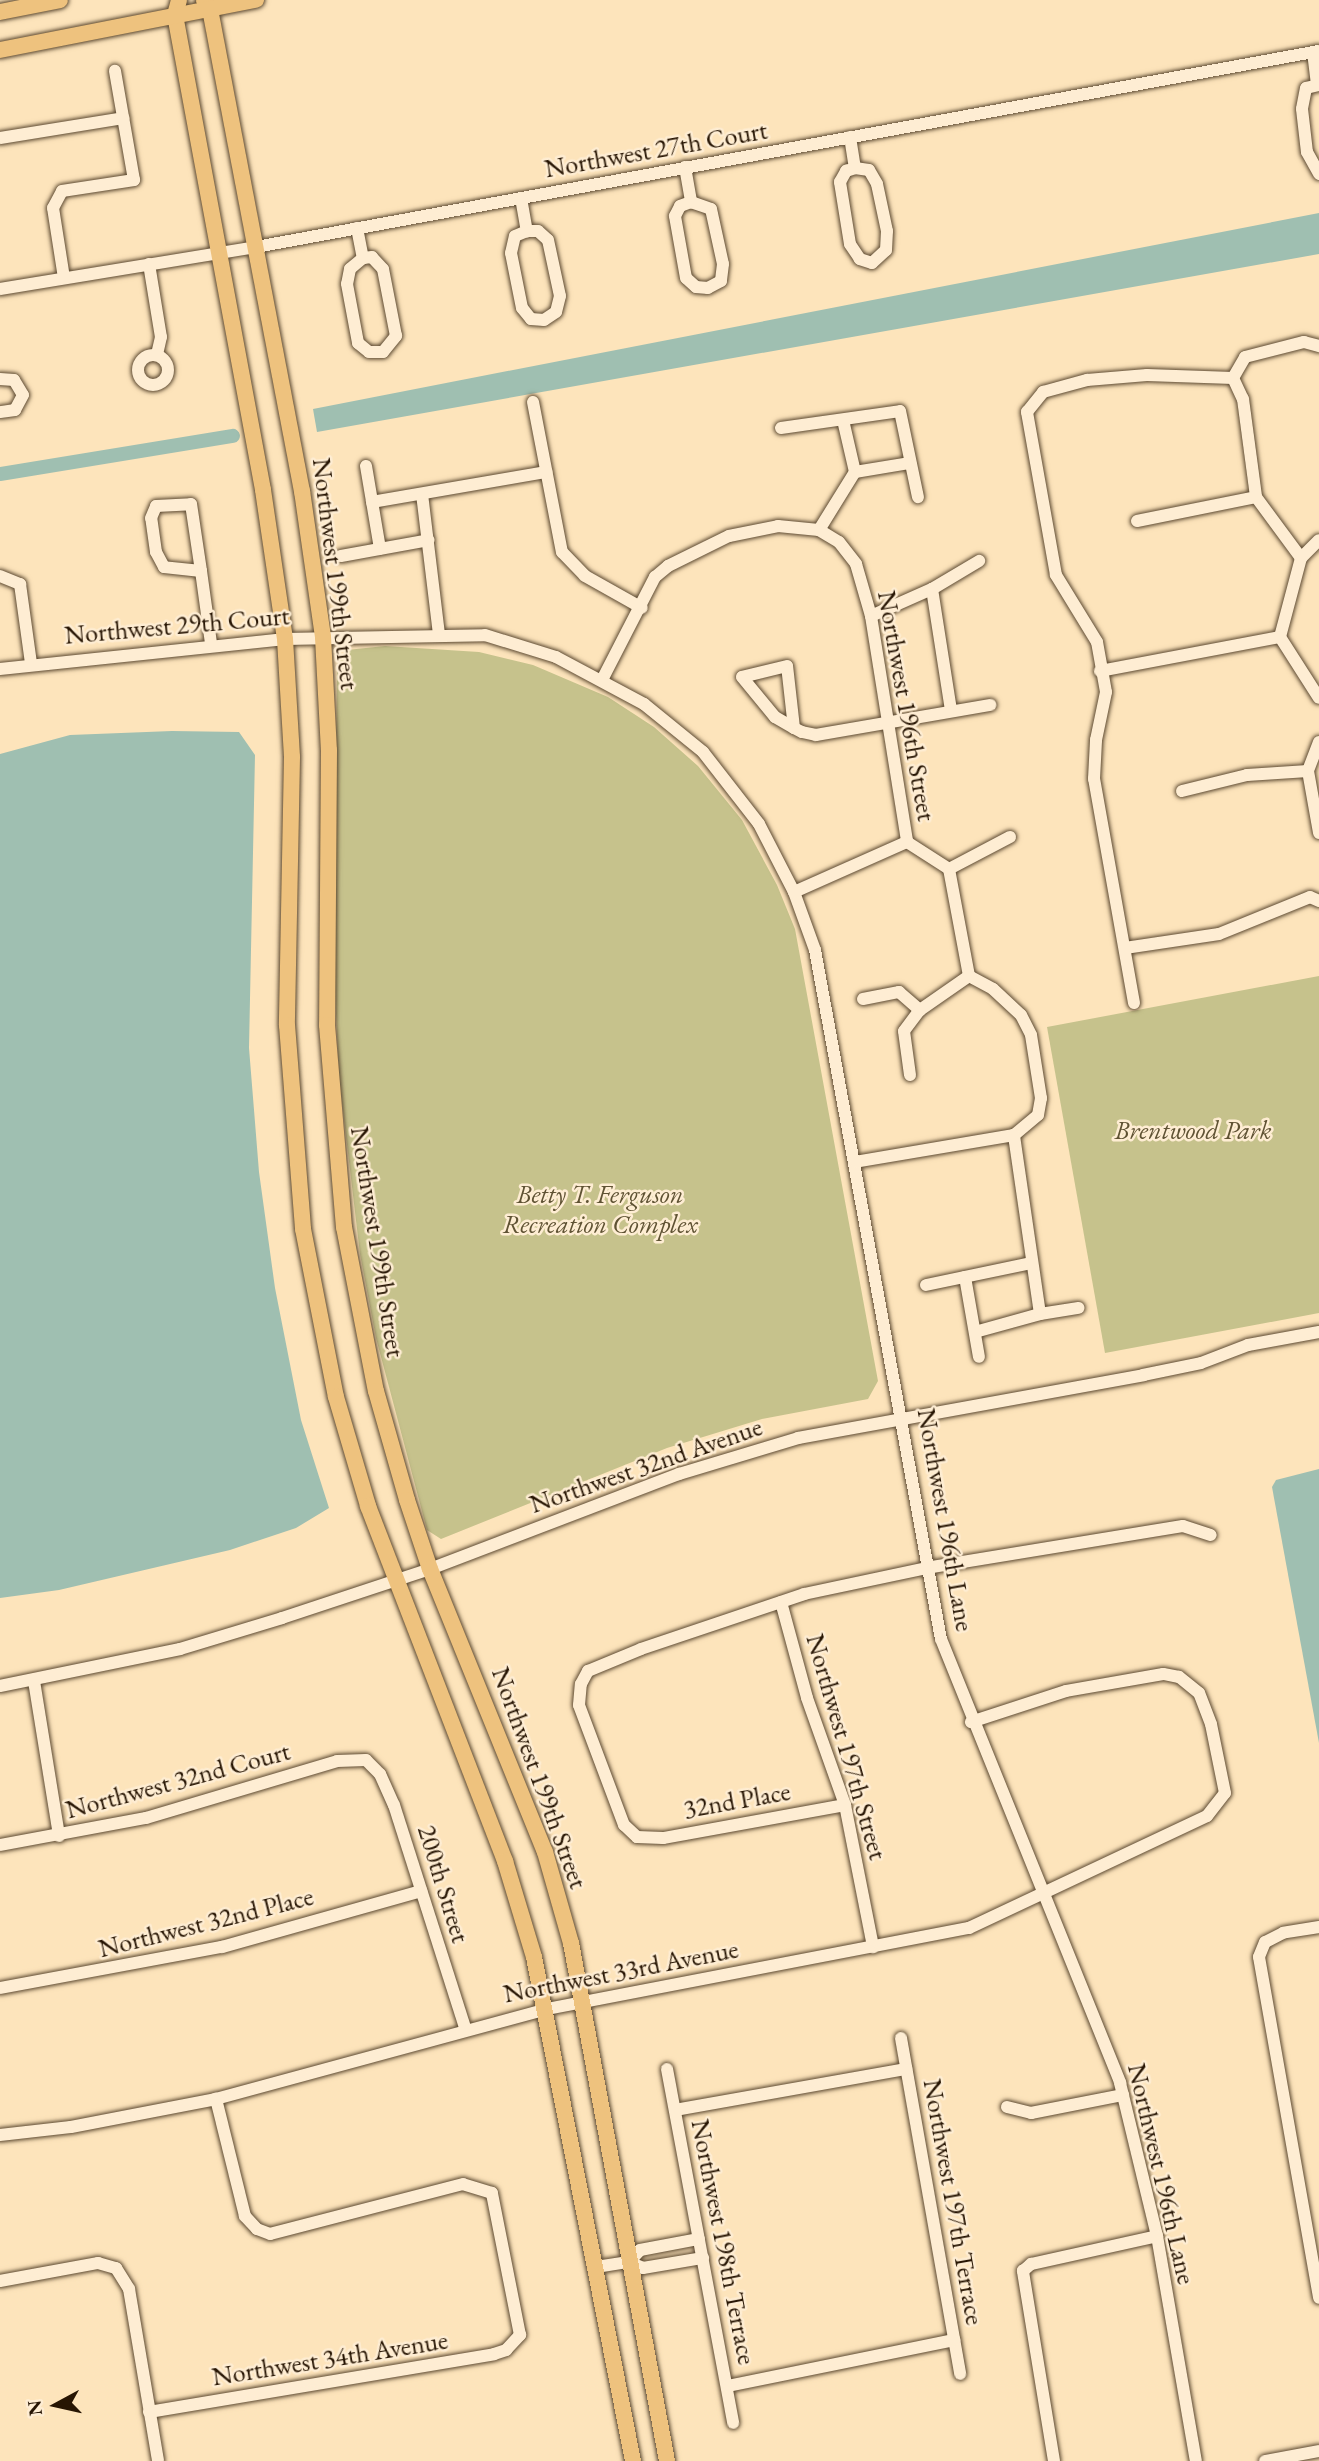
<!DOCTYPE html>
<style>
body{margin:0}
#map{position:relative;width:1319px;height:2461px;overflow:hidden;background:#fde4bb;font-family:"EB Garamond",serif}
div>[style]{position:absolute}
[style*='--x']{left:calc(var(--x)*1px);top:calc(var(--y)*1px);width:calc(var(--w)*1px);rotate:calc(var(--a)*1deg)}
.green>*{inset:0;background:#c6c28c}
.water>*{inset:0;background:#9fbfb1}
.canal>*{height:14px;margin:-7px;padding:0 7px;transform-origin:7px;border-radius:7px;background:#9fbfb1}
.roads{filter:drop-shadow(0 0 2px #5c4931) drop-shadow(0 0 2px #5c4931)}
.minor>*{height:12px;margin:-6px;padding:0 6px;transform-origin:6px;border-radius:6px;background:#feedd3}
.minor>.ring{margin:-6px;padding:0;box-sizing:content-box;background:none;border:12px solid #feedd3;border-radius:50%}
.major>*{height:16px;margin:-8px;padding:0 8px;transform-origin:8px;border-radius:8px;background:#eec27e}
span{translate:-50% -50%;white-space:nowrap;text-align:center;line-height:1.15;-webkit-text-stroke:5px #feedd3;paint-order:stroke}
.street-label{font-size:26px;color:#271503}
.park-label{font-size:26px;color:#5f5233;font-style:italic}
.north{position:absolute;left:21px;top:2370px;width:70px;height:70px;-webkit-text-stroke:5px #feedd3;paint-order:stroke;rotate:262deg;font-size:19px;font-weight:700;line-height:28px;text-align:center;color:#271503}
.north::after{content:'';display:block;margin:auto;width:24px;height:32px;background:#271503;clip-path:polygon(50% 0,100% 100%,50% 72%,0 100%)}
</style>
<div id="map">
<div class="green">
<div style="clip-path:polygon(385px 646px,479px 652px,533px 665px,608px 697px,654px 727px,698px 766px,742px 820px,777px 885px,795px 929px,878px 1381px,868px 1399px,762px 1419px,667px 1448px,441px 1539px,427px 1530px,376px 1338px,360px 1254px,339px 1077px,334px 971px,337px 664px,347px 650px)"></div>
<div style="clip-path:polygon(1319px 976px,1319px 1313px,1105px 1353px,1047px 1027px)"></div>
</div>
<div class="water">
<div style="clip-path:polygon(1319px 213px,1319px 254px,317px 432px,313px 409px)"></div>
<div style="clip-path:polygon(172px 731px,239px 732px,255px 755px,249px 1048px,259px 1172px,275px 1288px,301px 1420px,329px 1508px,296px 1528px,230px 1550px,59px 1590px,0 1598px,0 754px,70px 735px)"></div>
<div style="clip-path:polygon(1319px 1469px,1319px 1743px,1272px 1487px,1276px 1480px)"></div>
</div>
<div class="canal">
<div style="--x:0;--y:474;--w:236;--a:-9.3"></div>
</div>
<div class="roads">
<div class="minor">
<div style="--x:1313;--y:52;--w:32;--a:83"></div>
<div style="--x:1319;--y:85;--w:13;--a:167"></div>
<div style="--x:1306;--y:88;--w:21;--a:101"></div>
<div style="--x:1302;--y:109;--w:43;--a:83.4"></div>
<div style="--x:1307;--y:152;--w:25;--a:61"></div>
<div style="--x:850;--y:137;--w:31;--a:81"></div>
<div style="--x:0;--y:138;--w:125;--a:-9.2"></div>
<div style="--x:685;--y:167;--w:36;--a:80"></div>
<div style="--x:855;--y:168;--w:14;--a:8"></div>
<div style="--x:869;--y:170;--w:16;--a:60"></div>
<div style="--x:877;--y:184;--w:48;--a:78"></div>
<div style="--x:887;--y:231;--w:19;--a:93"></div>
<div style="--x:886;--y:250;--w:19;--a:137"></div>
<div style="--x:872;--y:263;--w:13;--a:-162"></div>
<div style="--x:860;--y:259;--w:18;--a:-124"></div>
<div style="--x:850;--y:244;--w:63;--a:-99.2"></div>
<div style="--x:840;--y:182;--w:13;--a:-61"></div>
<div style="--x:846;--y:171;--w:9;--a:-18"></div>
<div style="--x:521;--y:198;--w:34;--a:80"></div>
<div style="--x:691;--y:202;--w:21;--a:19"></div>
<div style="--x:711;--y:209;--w:56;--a:77.7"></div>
<div style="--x:723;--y:264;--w:17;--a:97"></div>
<div style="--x:721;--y:281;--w:15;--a:152"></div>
<div style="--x:708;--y:288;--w:12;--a:-175"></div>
<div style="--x:696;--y:287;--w:13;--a:-138"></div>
<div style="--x:686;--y:278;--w:63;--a:-100.1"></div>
<div style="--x:675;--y:216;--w:11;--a:-63"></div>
<div style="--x:680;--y:206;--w:12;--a:-20"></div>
<div style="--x:357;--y:228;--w:31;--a:79"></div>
<div style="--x:363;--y:258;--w:17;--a:140"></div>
<div style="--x:350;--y:269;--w:15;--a:101"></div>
<div style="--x:347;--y:284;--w:60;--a:79.4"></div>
<div style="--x:358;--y:343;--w:14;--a:39"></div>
<div style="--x:369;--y:352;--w:14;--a:0"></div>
<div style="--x:383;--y:352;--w:21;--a:-51"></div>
<div style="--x:396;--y:336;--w:68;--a:-101"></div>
<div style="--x:383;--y:269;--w:16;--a:-133"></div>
<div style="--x:372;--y:257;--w:9;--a:174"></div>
<div style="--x:527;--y:231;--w:11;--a:0"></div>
<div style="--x:538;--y:231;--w:13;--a:42"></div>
<div style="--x:548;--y:240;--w:57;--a:77.9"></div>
<div style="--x:560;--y:296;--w:16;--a:104"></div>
<div style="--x:556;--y:312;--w:14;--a:146"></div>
<div style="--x:544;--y:320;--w:13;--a:-176"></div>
<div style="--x:531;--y:319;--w:14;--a:-129"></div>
<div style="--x:522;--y:308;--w:56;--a:-101.3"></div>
<div style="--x:511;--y:253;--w:17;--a:-77"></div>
<div style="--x:515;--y:236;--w:13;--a:-23"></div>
<div style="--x:149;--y:264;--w:74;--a:80.7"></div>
<div style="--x:161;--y:337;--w:18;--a:103"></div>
<div style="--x:64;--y:278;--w:71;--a:-98.9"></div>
<div style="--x:53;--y:208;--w:19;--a:-62"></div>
<div style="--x:62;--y:191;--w:73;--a:-8.7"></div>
<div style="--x:134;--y:180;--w:111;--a:-99.9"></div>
<div style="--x:0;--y:289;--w:259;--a:-9.3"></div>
<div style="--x:256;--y:247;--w:1081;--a:-10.45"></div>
<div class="ring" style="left:138px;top:355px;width:18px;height:18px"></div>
<div style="--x:1233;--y:378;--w:23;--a:65"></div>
<div style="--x:1243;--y:399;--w:99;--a:82.4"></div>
<div style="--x:1256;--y:497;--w:76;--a:53.6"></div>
<div style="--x:1301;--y:558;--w:82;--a:104.9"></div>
<div style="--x:1280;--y:637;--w:72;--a:57.4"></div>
<div style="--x:1233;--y:378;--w:24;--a:-60"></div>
<div style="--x:1245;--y:357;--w:61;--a:-14.3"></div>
<div style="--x:1304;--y:342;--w:16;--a:15"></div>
<div style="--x:0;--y:379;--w:14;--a:4"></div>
<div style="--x:14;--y:380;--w:17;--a:59"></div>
<div style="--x:23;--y:395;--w:17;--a:118"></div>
<div style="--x:15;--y:410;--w:15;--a:172"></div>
<div style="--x:533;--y:402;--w:153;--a:79.1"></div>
<div style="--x:562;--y:552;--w:33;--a:46"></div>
<div style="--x:585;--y:576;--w:65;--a:29.3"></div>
<div style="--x:781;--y:428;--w:120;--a:-8.1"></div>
<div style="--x:900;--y:411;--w:88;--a:78.2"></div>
<div style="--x:366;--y:466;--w:84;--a:80.4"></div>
<div style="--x:855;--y:472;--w:56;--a:-9.3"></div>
<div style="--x:422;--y:494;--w:141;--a:83.1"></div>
<div style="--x:372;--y:502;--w:177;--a:-9.8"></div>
<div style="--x:1137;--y:521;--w:121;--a:-11.4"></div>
<div style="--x:819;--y:530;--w:68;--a:-58.2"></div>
<div style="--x:855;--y:472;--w:53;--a:-103"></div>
<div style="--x:341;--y:556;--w:89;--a:-10.3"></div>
<div style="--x:1301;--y:558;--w:25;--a:-45"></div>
<div style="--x:201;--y:571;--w:37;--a:-174"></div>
<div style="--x:164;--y:567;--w:17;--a:-118"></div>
<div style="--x:156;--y:552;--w:34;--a:-98"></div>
<div style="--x:151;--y:518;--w:13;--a:-67"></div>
<div style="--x:156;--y:506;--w:35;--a:-3"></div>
<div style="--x:191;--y:504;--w:68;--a:81.5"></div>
<div style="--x:201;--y:571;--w:59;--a:82.1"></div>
<div style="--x:209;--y:629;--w:15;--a:82"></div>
<div style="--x:0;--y:576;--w:22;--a:22"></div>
<div style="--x:20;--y:584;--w:80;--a:82.1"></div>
<div style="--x:932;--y:589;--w:123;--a:81.1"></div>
<div style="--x:871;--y:616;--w:67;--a:-23.9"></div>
<div style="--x:932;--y:589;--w:55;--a:-30.8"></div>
<div style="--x:0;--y:669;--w:287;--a:-6"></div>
<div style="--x:285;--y:639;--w:200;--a:-1.1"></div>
<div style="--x:485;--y:635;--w:74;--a:17.2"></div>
<div style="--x:556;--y:657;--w:100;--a:28.1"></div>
<div style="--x:644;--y:704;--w:76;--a:39.1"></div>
<div style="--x:703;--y:752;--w:91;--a:52.1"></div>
<div style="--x:759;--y:824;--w:76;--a:62.8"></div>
<div style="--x:794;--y:892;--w:62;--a:70.1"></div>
<div style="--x:815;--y:950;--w:700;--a:79.64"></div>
<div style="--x:941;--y:1639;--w:479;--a:68"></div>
<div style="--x:1120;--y:2083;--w:157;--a:76.4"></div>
<div style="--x:1157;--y:2236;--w:228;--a:80.2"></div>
<div style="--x:1100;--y:671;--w:183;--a:-10.7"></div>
<div style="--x:602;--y:680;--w:116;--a:-62.8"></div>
<div style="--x:655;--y:577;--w:17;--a:-40"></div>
<div style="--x:668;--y:566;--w:68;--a:-26.2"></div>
<div style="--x:729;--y:536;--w:50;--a:-11.5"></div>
<div style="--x:778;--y:526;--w:41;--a:5.6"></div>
<div style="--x:819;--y:530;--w:23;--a:31"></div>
<div style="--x:839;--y:542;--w:28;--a:52"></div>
<div style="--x:856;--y:564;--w:54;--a:73.9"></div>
<div style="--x:871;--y:616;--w:229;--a:80.9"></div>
<div style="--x:907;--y:842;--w:50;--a:32.7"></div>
<div style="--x:949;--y:869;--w:109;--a:79.4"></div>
<div style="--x:969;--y:976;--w:27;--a:28"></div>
<div style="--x:993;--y:989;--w:38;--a:43"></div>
<div style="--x:1021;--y:1015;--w:22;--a:63"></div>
<div style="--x:1031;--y:1035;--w:64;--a:81"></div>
<div style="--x:1041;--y:1098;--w:17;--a:100"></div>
<div style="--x:1038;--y:1115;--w:31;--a:140"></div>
<div style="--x:1014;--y:1135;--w:161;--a:170.4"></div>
<div style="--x:794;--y:728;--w:62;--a:-96.4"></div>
<div style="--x:787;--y:666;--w:46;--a:166.3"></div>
<div style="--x:742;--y:677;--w:52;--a:50.5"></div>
<div style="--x:775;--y:717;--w:22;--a:30"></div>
<div style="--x:794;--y:728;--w:9;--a:27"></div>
<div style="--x:802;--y:732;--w:14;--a:12"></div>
<div style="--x:816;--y:735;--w:177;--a:-9.8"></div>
<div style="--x:1319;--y:742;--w:31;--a:111"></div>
<div style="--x:1308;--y:771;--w:63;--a:79.9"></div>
<div style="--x:1182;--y:791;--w:67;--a:-13.8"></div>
<div style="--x:1247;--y:775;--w:61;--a:-3.8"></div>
<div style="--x:949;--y:869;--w:69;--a:-27.7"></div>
<div style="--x:794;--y:892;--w:124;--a:-23.9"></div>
<div style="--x:1125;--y:948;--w:95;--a:-8.5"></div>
<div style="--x:1219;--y:934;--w:98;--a:-22.1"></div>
<div style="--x:1310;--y:897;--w:10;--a:24"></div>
<div style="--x:863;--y:999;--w:37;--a:-11"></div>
<div style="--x:899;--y:992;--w:28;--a:41"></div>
<div style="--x:1134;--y:1003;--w:228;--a:-100.1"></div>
<div style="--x:1094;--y:779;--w:39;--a:-87"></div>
<div style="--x:1096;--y:740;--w:49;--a:-78.2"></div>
<div style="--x:1106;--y:692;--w:51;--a:-100.2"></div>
<div style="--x:1097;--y:642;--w:79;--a:-121.5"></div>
<div style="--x:1056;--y:575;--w:166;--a:-100.1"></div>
<div style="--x:1027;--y:412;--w:26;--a:-51"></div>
<div style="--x:1043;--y:392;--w:46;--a:-15.3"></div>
<div style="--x:1087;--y:380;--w:60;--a:-4.8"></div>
<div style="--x:1147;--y:375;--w:86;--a:2"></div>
<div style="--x:910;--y:1075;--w:44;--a:-97.8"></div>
<div style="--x:904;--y:1031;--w:26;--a:-53"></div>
<div style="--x:920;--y:1010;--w:60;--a:-34.8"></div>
<div style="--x:965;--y:1277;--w:81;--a:80.1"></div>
<div style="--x:926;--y:1285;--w:107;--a:-11.8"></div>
<div style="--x:1040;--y:1314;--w:39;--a:-9"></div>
<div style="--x:975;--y:1332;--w:67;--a:-15.5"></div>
<div style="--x:1040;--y:1314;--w:181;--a:-98.3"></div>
<div style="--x:781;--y:1602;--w:99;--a:74.8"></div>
<div style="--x:807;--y:1698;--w:114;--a:70.4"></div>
<div style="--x:845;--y:1805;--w:145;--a:78.8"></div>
<div style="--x:34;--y:1681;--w:157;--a:80.8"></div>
<div style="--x:0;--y:1686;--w:184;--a:-11.6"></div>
<div style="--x:180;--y:1649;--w:107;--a:-16.9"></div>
<div style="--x:282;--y:1618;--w:156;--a:-18.3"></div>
<div style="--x:430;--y:1569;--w:267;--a:-20.9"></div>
<div style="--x:679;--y:1474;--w:124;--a:-16.8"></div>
<div style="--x:798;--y:1438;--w:351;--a:-10.3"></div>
<div style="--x:1143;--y:1375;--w:59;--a:-11.7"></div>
<div style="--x:1201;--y:1363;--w:50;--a:-21"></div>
<div style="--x:1248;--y:1345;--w:72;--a:-10.4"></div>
<div style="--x:845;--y:1805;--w:185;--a:169.7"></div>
<div style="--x:663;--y:1838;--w:26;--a:-178"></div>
<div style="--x:637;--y:1837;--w:18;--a:-137"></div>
<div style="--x:624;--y:1825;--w:128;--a:-110.6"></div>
<div style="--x:579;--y:1705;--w:21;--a:-85"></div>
<div style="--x:581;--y:1684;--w:15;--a:-62"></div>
<div style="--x:588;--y:1671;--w:57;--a:-22.5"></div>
<div style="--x:641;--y:1649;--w:172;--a:-18.6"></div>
<div style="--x:804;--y:1594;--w:125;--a:-12"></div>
<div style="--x:926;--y:1568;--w:260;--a:-9.3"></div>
<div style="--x:1183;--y:1526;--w:29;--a:18"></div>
<div style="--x:0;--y:1845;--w:148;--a:-10.5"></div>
<div style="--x:146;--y:1818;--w:199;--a:-16.6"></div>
<div style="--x:337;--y:1761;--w:29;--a:-2"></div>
<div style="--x:366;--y:1760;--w:20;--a:45"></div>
<div style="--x:380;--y:1774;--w:34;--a:66"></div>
<div style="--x:394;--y:1805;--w:234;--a:72.3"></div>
<div style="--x:1319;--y:1927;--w:36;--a:171"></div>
<div style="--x:1283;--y:1933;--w:20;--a:153"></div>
<div style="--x:1265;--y:1942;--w:16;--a:112"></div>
<div style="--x:1259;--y:1957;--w:346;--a:80"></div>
<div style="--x:0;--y:1988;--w:226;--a:-10.5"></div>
<div style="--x:222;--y:1947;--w:207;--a:-15.7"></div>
<div style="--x:901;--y:2038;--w:341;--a:80"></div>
<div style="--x:667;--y:2069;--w:360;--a:79.4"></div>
<div style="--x:1007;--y:2107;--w:25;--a:14"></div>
<div style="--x:1031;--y:2113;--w:94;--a:-11.1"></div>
<div style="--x:675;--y:2110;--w:235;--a:-10.1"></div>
<div style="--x:0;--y:2135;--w:71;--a:-6.4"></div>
<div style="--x:71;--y:2127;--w:148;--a:-10.9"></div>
<div style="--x:216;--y:2099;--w:343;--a:-15.2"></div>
<div style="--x:547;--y:2009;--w:430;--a:-10.9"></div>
<div style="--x:969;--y:1928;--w:263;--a:-25.2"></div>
<div style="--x:1207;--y:1816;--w:29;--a:-52"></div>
<div style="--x:1225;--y:1793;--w:70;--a:-101.5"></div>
<div style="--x:1211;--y:1724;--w:33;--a:-111"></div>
<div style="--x:1199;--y:1693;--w:26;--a:-141"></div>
<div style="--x:1179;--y:1677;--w:16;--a:-169"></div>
<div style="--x:1163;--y:1674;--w:98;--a:170.1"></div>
<div style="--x:1066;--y:1691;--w:100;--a:161.9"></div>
<div style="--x:629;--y:2262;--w:16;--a:-47"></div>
<div style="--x:640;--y:2250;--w:60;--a:-10.6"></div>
<div style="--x:596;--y:2267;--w:33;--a:-9"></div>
<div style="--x:629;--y:2262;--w:15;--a:23"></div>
<div style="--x:643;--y:2268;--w:61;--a:-9.5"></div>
<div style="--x:0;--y:2281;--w:100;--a:-10.4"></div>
<div style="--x:98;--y:2263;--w:19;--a:16"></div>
<div style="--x:116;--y:2268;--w:25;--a:58"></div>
<div style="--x:129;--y:2289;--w:174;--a:80.4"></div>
<div style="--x:728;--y:2386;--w:231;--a:-11.5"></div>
<div style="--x:149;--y:2412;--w:350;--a:-9.5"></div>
<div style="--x:494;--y:2354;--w:13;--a:-18"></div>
<div style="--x:506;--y:2350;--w:21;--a:-47"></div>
<div style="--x:520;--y:2335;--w:145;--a:-101.2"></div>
<div style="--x:492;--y:2193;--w:30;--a:-163"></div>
<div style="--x:463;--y:2184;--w:199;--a:165.5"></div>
<div style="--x:270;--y:2234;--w:14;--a:-159"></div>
<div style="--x:257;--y:2229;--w:18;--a:-133"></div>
<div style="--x:245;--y:2216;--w:121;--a:-103.9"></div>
<div style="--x:1054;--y:2461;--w:193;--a:-99.3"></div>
<div style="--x:1023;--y:2271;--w:11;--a:-41"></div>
<div style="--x:1031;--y:2264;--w:129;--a:-12.5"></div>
<div style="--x:1265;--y:2461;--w:55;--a:-10.5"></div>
</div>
<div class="major">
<div style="--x:179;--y:0;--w:16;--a:105"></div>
<div style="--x:175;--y:15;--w:483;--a:79.5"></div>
<div style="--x:263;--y:490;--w:151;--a:81.6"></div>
<div style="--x:285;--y:639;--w:118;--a:86.6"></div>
<div style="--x:292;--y:757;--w:268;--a:91.1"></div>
<div style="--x:287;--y:1025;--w:205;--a:85.5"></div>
<div style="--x:303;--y:1229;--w:171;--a:78.9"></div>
<div style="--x:336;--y:1397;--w:114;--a:73.6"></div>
<div style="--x:368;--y:1506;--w:381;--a:68.9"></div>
<div style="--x:505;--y:1861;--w:100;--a:73.2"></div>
<div style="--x:534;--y:1957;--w:514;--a:78.89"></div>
<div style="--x:204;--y:0;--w:11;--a:56"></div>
<div style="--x:210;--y:9;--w:491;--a:79.2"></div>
<div style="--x:302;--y:491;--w:148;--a:81.8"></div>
<div style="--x:323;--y:637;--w:113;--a:87"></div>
<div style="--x:329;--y:750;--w:275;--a:90.4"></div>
<div style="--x:327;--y:1025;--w:203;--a:85.2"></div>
<div style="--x:344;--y:1227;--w:167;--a:79"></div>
<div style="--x:376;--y:1391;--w:113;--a:74.1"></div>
<div style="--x:407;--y:1500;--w:73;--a:71.6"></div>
<div style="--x:430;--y:1569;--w:305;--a:67.9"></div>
<div style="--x:545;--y:1852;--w:95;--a:74.1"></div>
<div style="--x:571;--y:1943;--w:527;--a:79.5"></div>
<div style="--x:0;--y:12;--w:61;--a:-11.3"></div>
<div style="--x:0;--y:50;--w:261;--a:-11.1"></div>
</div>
</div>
<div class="street-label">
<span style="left:656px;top:150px;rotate:-10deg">Northwest 27th Court</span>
<span style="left:335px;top:574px;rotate:83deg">Northwest 199th Street</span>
<span style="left:177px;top:626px;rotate:-5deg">Northwest 29th Court</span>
<span style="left:906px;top:706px;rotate:80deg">Northwest 196th Street</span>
<span style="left:377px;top:1242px;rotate:81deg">Northwest 199th Street</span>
<span style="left:646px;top:1466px;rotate:-19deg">Northwest 32nd Avenue</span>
<span style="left:945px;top:1520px;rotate:80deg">Northwest 196th Lane</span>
<span style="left:846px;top:1747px;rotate:74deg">Northwest 197th Street</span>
<span style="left:539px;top:1778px;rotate:70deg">Northwest 199th Street</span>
<span style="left:178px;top:1781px;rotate:-15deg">Northwest 32nd Court</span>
<span style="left:737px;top:1801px;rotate:-10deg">32nd Place</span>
<span style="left:443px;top:1884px;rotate:73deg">200th Street</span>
<span style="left:206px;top:1923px;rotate:-14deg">Northwest 32nd Place</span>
<span style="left:621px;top:1972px;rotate:-11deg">Northwest 33rd Avenue</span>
<span style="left:1161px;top:2174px;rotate:77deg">Northwest 196th Lane</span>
<span style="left:953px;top:2202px;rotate:80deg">Northwest 197th Terrace</span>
<span style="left:723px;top:2242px;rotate:79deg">Northwest 198th Terrace</span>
<span style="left:330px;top:2359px;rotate:-9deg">Northwest 34th Avenue</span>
</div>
<div class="park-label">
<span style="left:1193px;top:1131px">Brentwood Park</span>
<span style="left:600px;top:1210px">Betty T. Ferguson<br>Recreation Complex</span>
</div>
<div class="north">N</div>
</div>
